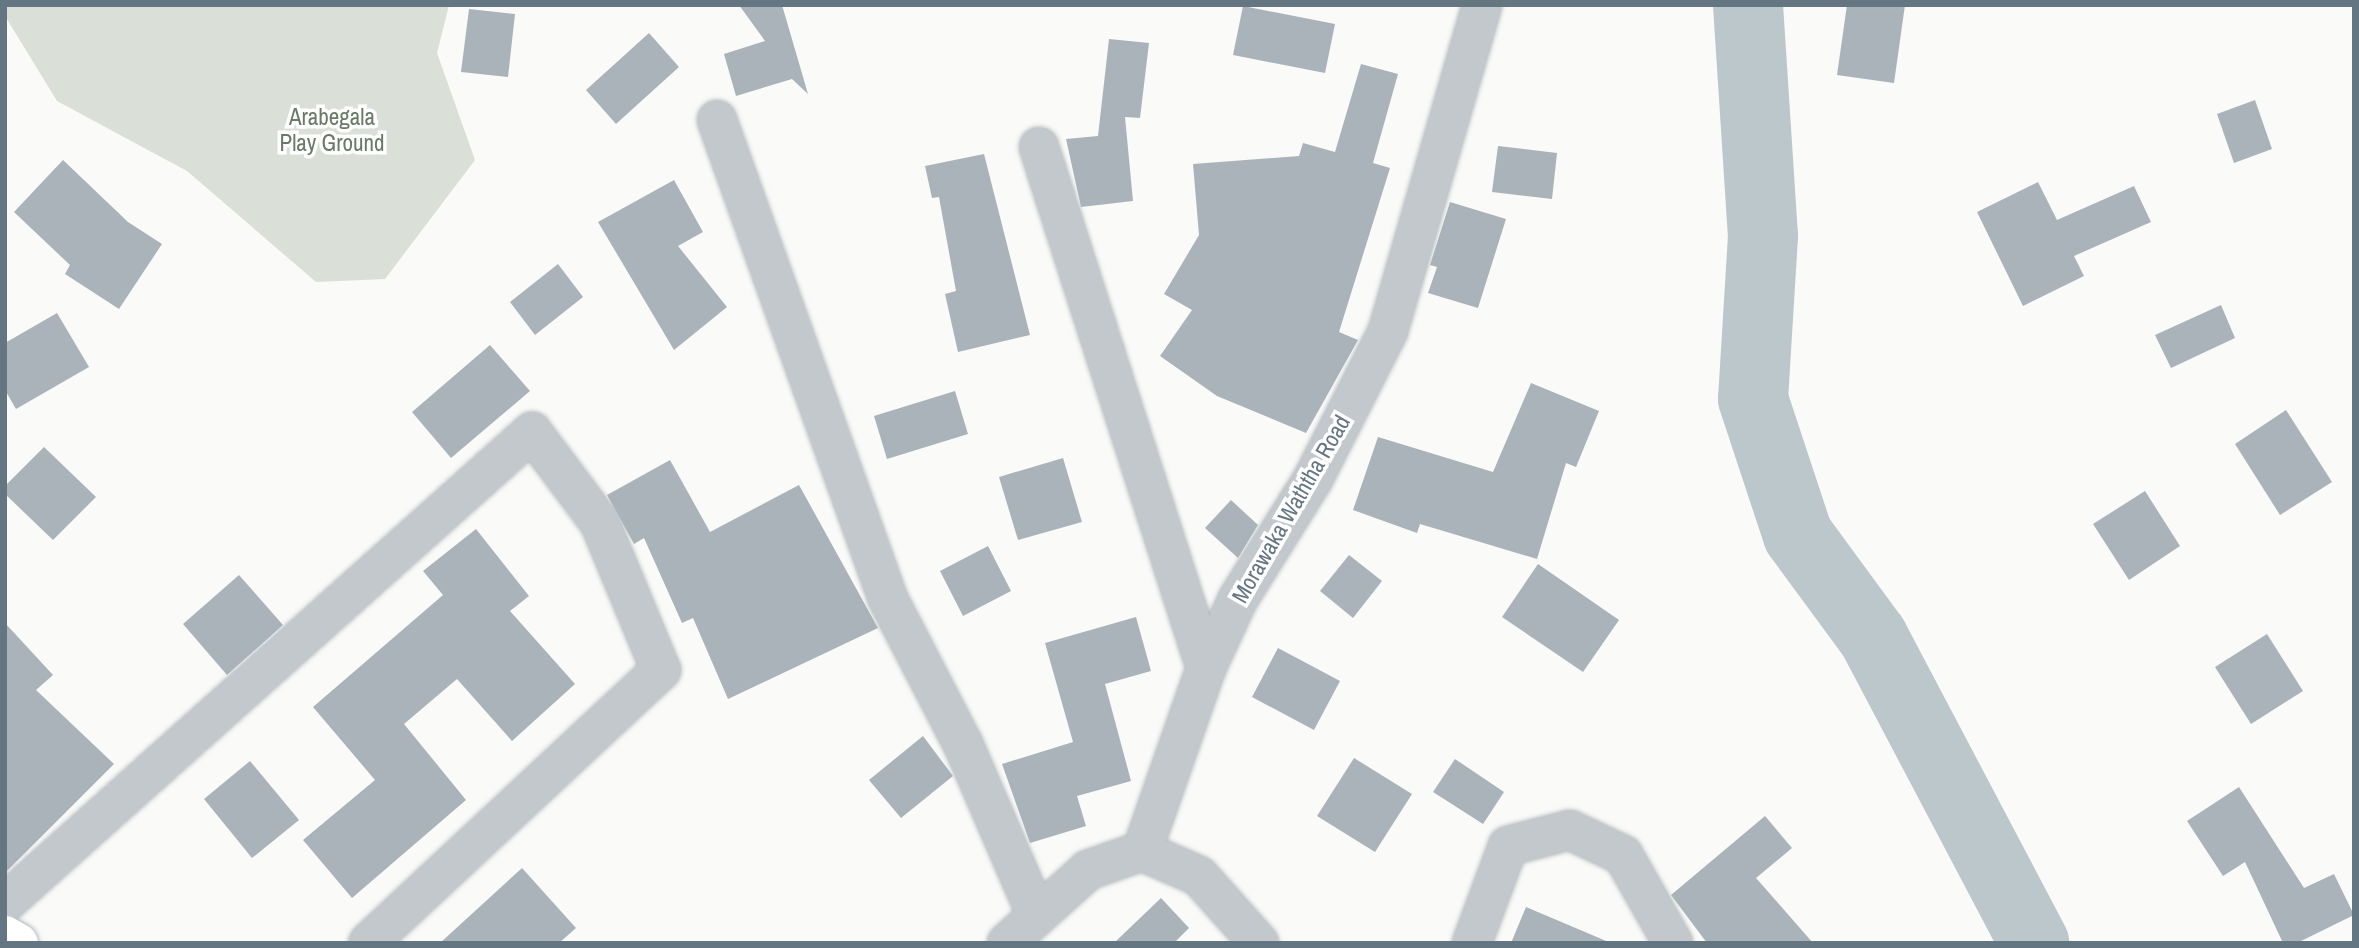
<!DOCTYPE html>
<style>
body{margin:0}
#map{position:relative;width:2359px;height:948px;overflow:hidden;background:#fafaf8;font-family:"Archivo Narrow",sans-serif}
div>[style]{position:absolute}
[style*='--x']{left:calc(var(--x)*1px);top:calc(var(--y)*1px);width:calc(var(--w)*1px);rotate:calc(var(--a)*1deg)}
.green>*{inset:0;background:#dadfd7}
.river>*{height:70px;margin:-35px;padding:0 35px;transform-origin:35px;border-radius:35px;background:#bbc7cb}
.building>*{inset:0;background:#aab3b9}
.roads{filter:drop-shadow(0 0 2px #b3babf) drop-shadow(0 0 2px #b3babf)}
.street>*{height:38px;margin:-19px;padding:0 19px;transform-origin:19px;border-radius:19px;background:#c3c8cc}
.secondary>*{height:38px;margin:-19px;padding:0 19px;transform-origin:19px;border-radius:19px;background:#fff}
span{translate:-50% -50%;white-space:nowrap;text-align:center;line-height:1.15;-webkit-text-stroke:7px #fff;paint-order:stroke}
.park-label{font-size:23px;color:#687a64}
.street-label{font-size:23px;color:#657683}
.frame{position:absolute;inset:0;border:7px solid #657683;pointer-events:none}
</style>
<div id="map">
<div class="green">
<div style="clip-path:polygon(5px 5px,449px 5px,437px 53px,475px 160px,385px 279px,316px 282px,187px 171px,57px 101px,5px 16px)"></div>
</div>
<div class="river">
<div style="--x:1748;--y:5;--w:231;--a:86.3"></div>
<div style="--x:1763;--y:236;--w:163;--a:93.5"></div>
<div style="--x:1753;--y:399;--w:143;--a:71.7"></div>
<div style="--x:1798;--y:535;--w:127;--a:53.7"></div>
<div style="--x:1873;--y:637;--w:346;--a:62.2"></div>
</div>
<div class="building">
<div style="clip-path:polygon(739px 5px,782px 5px,808px 94px,792px 79px,736px 96px,724px 54px,765px 41px)"></div>
<div style="clip-path:polygon(1847px 5px,1905px 5px,1894px 83px,1837px 75px)"></div>
<div style="clip-path:polygon(1243px 6px,1335px 24px,1325px 73px,1233px 55px)"></div>
<div style="clip-path:polygon(469px 9px,515px 14px,508px 77px,461px 72px)"></div>
<div style="clip-path:polygon(649px 33px,679px 67px,616px 124px,586px 90px)"></div>
<div style="clip-path:polygon(1109px 39px,1149px 43px,1140px 118px,1125px 117px,1133px 201px,1081px 207px,1066px 139px,1098px 136px)"></div>
<div style="clip-path:polygon(1361px 64px,1398px 74px,1373px 163px,1390px 168px,1339px 332px,1358px 340px,1306px 433px,1217px 396px,1160px 356px,1192px 310px,1164px 294px,1199px 235px,1193px 164px,1299px 156px,1303px 143px,1335px 152px)"></div>
<div style="clip-path:polygon(2255px 100px,2272px 149px,2234px 163px,2217px 114px)"></div>
<div style="clip-path:polygon(1498px 146px,1557px 153px,1552px 199px,1492px 192px)"></div>
<div style="clip-path:polygon(984px 154px,1030px 335px,958px 352px,945px 294px,956px 291px,939px 197px,932px 198px,925px 166px)"></div>
<div style="clip-path:polygon(63px 160px,128px 222px,162px 244px,119px 309px,65px 274px,70px 265px,14px 212px)"></div>
<div style="clip-path:polygon(674px 180px,703px 232px,678px 246px,727px 307px,674px 350px,598px 222px)"></div>
<div style="clip-path:polygon(2038px 182px,2057px 220px,2134px 186px,2151px 222px,2074px 256px,2084px 276px,2023px 306px,1977px 212px)"></div>
<div style="clip-path:polygon(1450px 202px,1506px 219px,1478px 308px,1428px 293px,1437px 267px,1430px 265px)"></div>
<div style="clip-path:polygon(558px 264px,583px 297px,535px 335px,510px 302px)"></div>
<div style="clip-path:polygon(2221px 305px,2235px 338px,2171px 368px,2155px 335px)"></div>
<div style="clip-path:polygon(57px 313px,89px 367px,16px 409px,5px 390px,5px 343px)"></div>
<div style="clip-path:polygon(490px 345px,530px 391px,451px 458px,412px 412px)"></div>
<div style="clip-path:polygon(1531px 383px,1599px 411px,1576px 467px,1566px 463px,1537px 559px,1420px 524px,1417px 533px,1353px 510px,1378px 437px,1493px 472px)"></div>
<div style="clip-path:polygon(955px 391px,968px 434px,887px 459px,874px 416px)"></div>
<div style="clip-path:polygon(2286px 410px,2332px 482px,2280px 515px,2235px 444px)"></div>
<div style="clip-path:polygon(44px 447px,96px 497px,53px 540px,5px 494px,5px 486px)"></div>
<div style="clip-path:polygon(1063px 458px,1082px 522px,1018px 540px,999px 477px)"></div>
<div style="clip-path:polygon(670px 460px,710px 532px,799px 485px,878px 628px,728px 699px,693px 618px,682px 623px,644px 538px,634px 544px,607px 495px)"></div>
<div style="clip-path:polygon(2145px 491px,2180px 546px,2129px 580px,2093px 524px)"></div>
<div style="clip-path:polygon(1231px 500px,1258px 525px,1238px 558px,1205px 528px)"></div>
<div style="clip-path:polygon(476px 529px,529px 596px,510px 611px,575px 684px,512px 741px,457px 679px,404px 724px,466px 800px,352px 898px,303px 840px,375px 780px,313px 707px,443px 595px,423px 571px)"></div>
<div style="clip-path:polygon(988px 546px,1011px 591px,963px 616px,940px 571px)"></div>
<div style="clip-path:polygon(1349px 555px,1382px 581px,1353px 618px,1320px 591px)"></div>
<div style="clip-path:polygon(1538px 564px,1619px 620px,1583px 672px,1502px 617px)"></div>
<div style="clip-path:polygon(239px 575px,283px 625px,227px 675px,183px 624px)"></div>
<div style="clip-path:polygon(1136px 617px,1151px 671px,1105px 684px,1131px 781px,1077px 796px,1086px 826px,1030px 843px,1002px 764px,1073px 742px,1045px 643px)"></div>
<div style="clip-path:polygon(5px 623px,53px 675px,36px 690px,114px 764px,5px 873px)"></div>
<div style="clip-path:polygon(2267px 634px,2303px 691px,2251px 724px,2215px 667px)"></div>
<div style="clip-path:polygon(1278px 648px,1340px 681px,1314px 730px,1252px 697px)"></div>
<div style="clip-path:polygon(923px 736px,953px 776px,901px 818px,869px 780px)"></div>
<div style="clip-path:polygon(1354px 758px,1412px 794px,1375px 852px,1317px 816px)"></div>
<div style="clip-path:polygon(1455px 759px,1504px 792px,1483px 824px,1433px 792px)"></div>
<div style="clip-path:polygon(250px 761px,299px 820px,252px 858px,204px 799px)"></div>
<div style="clip-path:polygon(2239px 787px,2304px 888px,2334px 874px,2354px 915px,2297px 943px,2283px 943px,2245px 862px,2223px 876px,2187px 821px)"></div>
<div style="clip-path:polygon(1765px 816px,1792px 848px,1756px 878px,1813px 943px,1707px 943px,1671px 895px)"></div>
<div style="clip-path:polygon(522px 868px,576px 928px,559px 943px,440px 943px)"></div>
<div style="clip-path:polygon(1161px 898px,1189px 928px,1174px 943px,1114px 943px)"></div>
<div style="clip-path:polygon(1526px 907px,1611px 943px,1511px 943px)"></div>
</div>
<div class="roads">
<div class="street">
<div style="--x:717;--y:120;--w:509;--a:70.35"></div>
<div style="--x:888;--y:599;--w:163;--a:62.7"></div>
<div style="--x:963;--y:744;--w:182;--a:66.7"></div>
<div style="--x:1039;--y:147;--w:547;--a:72.23"></div>
<div style="--x:1142;--y:851;--w:62;--a:23.7"></div>
<div style="--x:1199;--y:876;--w:90;--a:48.2"></div>
<div style="--x:5;--y:903;--w:707;--a:-41.79"></div>
<div style="--x:532;--y:432;--w:114;--a:53.2"></div>
<div style="--x:600;--y:523;--w:159;--a:67.5"></div>
<div style="--x:661;--y:670;--w:400;--a:137"></div>
<div style="--x:1007;--y:943;--w:109;--a:-42"></div>
<div style="--x:1088;--y:870;--w:57;--a:-19.4"></div>
<div style="--x:1142;--y:851;--w:194;--a:-70.7"></div>
<div style="--x:1206;--y:668;--w:76;--a:-65.1"></div>
<div style="--x:1238;--y:599;--w:142;--a:-58"></div>
<div style="--x:1313;--y:479;--w:166;--a:-63.1"></div>
<div style="--x:1388;--y:331;--w:339;--a:-73.9"></div>
<div style="--x:1472;--y:943;--w:103;--a:-69.6"></div>
<div style="--x:1508;--y:846;--w:64;--a:-14.5"></div>
<div style="--x:1570;--y:830;--w:59;--a:25.3"></div>
<div style="--x:1623;--y:855;--w:101;--a:60.4"></div>
</div>
<div class="secondary">
<div style="--x:5;--y:935;--w:16;--a:30"></div>
</div>
</div>
<div class="park-label">
<span style="left:332px;top:130px">Arabegala<br>Play Ground</span>
</div>
<div class="street-label">
<span style="left:1291px;top:509px;rotate:-60deg">Morawaka Waththa Road</span>
</div>
<div class="frame"></div>
</div>
